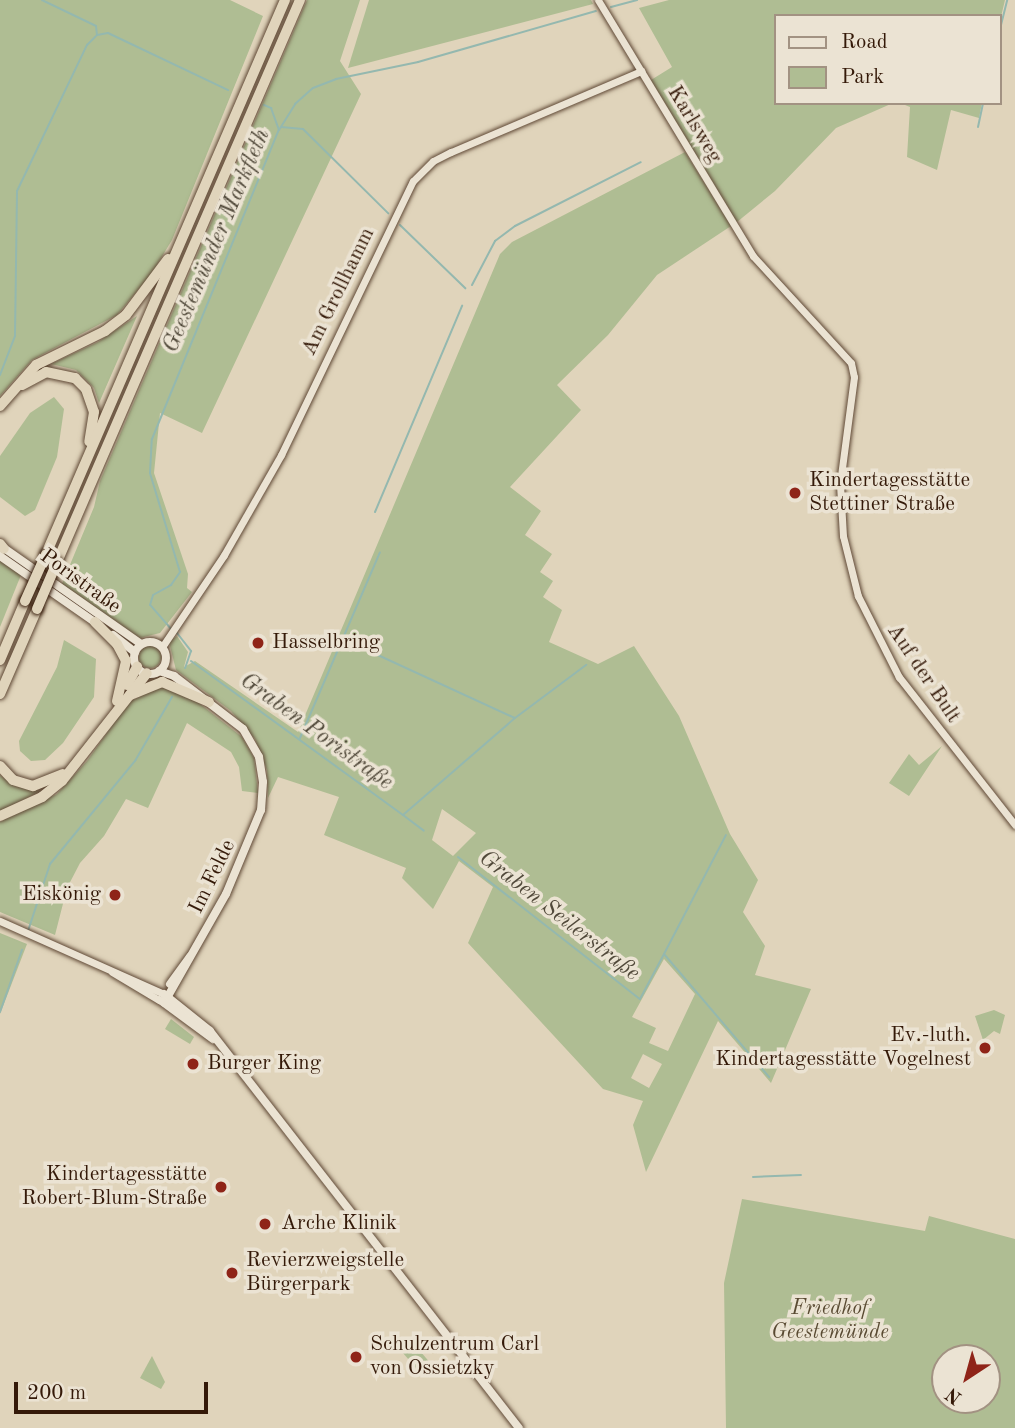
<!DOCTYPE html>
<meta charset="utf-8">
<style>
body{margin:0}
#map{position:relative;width:1015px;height:1428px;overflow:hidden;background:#e0d4bb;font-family:"Old Standard TT",serif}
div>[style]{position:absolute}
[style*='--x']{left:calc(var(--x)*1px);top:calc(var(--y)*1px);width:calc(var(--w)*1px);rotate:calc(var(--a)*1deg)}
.green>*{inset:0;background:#afbd93}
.round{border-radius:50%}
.stream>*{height:2px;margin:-1px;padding:0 1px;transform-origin:1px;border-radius:1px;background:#94b8af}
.roads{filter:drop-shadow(0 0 2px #5f4835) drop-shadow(0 0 2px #5f4835)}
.tertiary>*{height:7px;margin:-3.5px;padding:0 3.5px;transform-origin:3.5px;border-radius:3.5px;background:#ebe3d3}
.secondary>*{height:8px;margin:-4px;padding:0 4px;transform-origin:4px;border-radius:4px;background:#ebe3d3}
.secondary>.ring{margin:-4px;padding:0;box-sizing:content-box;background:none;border:8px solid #ebe3d3;border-radius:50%}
.motorway>*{height:10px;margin:-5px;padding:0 5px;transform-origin:5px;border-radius:5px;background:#e0d4bb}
.bridges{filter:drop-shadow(0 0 2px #341908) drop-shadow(0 0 2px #341908)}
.motorway-bridge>*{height:10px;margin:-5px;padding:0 5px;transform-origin:5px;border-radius:5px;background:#e0d4bb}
.dots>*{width:19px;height:19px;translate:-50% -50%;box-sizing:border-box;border:4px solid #ebe3d3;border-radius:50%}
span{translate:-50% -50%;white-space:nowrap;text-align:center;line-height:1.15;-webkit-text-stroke:7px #ebe3d3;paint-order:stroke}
.street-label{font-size:21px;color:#341908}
.poi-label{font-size:21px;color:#341908}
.left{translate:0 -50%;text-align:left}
.right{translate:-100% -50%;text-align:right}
.park-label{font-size:21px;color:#594a32;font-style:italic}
.water-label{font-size:23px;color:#51493a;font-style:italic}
.legend{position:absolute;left:774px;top:14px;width:228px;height:91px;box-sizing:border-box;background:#ebe3d3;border:2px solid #a29282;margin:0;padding:9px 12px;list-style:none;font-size:21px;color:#341908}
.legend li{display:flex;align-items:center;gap:14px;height:35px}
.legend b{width:35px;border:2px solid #a29282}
.north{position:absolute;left:931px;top:1344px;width:70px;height:70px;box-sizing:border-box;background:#ebe3d3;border:2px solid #a29282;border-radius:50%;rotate:216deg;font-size:19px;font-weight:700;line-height:28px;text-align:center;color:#341908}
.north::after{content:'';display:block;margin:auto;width:24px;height:32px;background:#8f2418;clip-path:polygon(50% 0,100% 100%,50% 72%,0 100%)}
.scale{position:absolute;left:14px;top:1382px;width:194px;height:32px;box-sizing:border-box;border:4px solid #341908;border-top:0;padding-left:9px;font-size:21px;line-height:24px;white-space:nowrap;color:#341908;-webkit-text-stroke:5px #ebe3d3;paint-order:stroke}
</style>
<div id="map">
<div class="green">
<div style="clip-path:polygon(0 0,230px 0,263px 16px,172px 240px,152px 273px,117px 315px,32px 360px,0 396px)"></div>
<div style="clip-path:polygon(307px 0,360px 0,340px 61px,361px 94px,202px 433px,160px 413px,154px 473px,188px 574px,187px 588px,192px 592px,160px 633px,140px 638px,62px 584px,94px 507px,100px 481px)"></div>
<div style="clip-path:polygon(369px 0,591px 0,593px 4px,348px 68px)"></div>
<div style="clip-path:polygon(669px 0,1005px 0,999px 25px,999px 16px,775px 16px,775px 103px,893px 103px,836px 128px,775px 191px,737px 222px,651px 80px,672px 67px,639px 8px)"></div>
<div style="clip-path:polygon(900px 103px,982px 103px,979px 118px,951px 110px,937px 170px,907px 157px,910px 107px)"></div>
<div style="clip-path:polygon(evenodd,685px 152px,731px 226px,657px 275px,608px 335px,557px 385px,581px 410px,510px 487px,541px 511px,525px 535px,552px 554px,540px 572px,553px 581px,543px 597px,562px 610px,549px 642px,598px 664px,634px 646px,679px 716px,730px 834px,758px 880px,743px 912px,765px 946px,755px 975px,811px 989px,771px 1083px,718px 1021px,646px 1172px,633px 1125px,643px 1101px,603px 1089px,468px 943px,493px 887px,459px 861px,433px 909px,402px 878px,406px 868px,324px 835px,339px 797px,278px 777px,268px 798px,267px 770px,255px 739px,231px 711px,176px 670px,169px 642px,177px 636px,188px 652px,184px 667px,195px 661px,298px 732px,500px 254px,512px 242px,685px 152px,442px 809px,476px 833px,453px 856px,432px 840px,442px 809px,685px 152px,664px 959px,695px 994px,668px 1051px,649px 1043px,656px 1028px,632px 1017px,664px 959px,685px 152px,643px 1054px,662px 1064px,649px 1088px,631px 1078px,643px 1054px)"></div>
<div style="clip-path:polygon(137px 316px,99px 403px,94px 388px,76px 370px,51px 364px,98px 342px)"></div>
<div style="clip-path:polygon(54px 397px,64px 409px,57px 457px,35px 510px,25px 516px,0 497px,0 456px,30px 413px)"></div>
<div style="clip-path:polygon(0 560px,21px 575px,0 627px)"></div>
<div style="clip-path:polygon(64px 640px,96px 659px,94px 697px,63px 743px,45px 760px,31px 761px,20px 751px,19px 741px,57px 667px)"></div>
<div class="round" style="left:139px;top:646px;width:22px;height:22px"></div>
<div style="clip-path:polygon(162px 686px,195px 700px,242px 737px,254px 758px,258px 793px,242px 791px,239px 767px,231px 752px,187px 723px,148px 808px,126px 799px,104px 836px,80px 863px,67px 888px,55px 935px,0 912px,0 822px,57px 794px,87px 761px,129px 702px)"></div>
<div style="clip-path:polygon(942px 746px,909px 796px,889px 783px,909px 754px,919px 765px)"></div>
<div style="clip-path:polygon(0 775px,14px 786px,41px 791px,0 811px)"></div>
<div style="clip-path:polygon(0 933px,27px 944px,0 1014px)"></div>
<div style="clip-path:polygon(994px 1010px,1005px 1015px,1000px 1034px,994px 1031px,983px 1040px,975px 1016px)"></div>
<div style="clip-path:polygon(171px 1019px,194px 1037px,190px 1044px,165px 1029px)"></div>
<div style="clip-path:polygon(evenodd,742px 1199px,925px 1231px,929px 1216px,1015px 1239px,1015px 1428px,726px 1428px,724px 1283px,742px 1199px,987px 1358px,987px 1400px,945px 1400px,945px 1358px,987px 1358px)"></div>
<div style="clip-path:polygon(414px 1344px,432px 1365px,421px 1374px,403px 1353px)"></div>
<div style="clip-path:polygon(152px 1356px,165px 1382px,161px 1389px,140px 1378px)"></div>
</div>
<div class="stream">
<div style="--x:42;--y:0;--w:60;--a:25.7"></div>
<div style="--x:96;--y:26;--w:9;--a:84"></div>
<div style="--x:611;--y:7;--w:27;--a:-15"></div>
<div style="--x:999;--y:33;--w:34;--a:-76"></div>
<div style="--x:264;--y:105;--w:8;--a:23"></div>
<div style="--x:271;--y:108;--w:23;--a:70"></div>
<div style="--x:281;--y:127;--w:22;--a:5"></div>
<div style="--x:303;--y:129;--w:120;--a:44.7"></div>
<div style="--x:978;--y:127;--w:25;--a:-78"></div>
<div style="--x:400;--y:225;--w:91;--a:44.1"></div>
<div style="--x:472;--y:285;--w:50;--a:-62.4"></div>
<div style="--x:495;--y:241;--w:25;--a:-37"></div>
<div style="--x:515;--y:226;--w:141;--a:-26.9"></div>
<div style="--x:0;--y:375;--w:42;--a:-69"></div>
<div style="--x:15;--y:336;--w:145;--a:-89.2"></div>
<div style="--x:17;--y:191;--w:162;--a:-64.4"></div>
<div style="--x:87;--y:45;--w:14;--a:-45"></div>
<div style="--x:97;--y:35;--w:11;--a:-10"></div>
<div style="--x:108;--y:33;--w:133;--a:25.4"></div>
<div style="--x:375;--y:512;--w:224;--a:-67.1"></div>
<div style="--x:172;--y:630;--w:33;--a:-131"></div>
<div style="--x:150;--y:605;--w:10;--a:-73"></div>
<div style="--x:153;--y:595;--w:21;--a:-29"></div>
<div style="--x:171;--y:585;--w:16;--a:-55"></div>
<div style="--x:180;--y:572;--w:103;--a:-106.9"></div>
<div style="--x:150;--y:473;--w:34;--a:-87"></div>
<div style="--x:152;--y:439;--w:334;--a:-67.7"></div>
<div style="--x:279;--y:130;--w:31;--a:-58"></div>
<div style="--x:295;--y:104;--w:24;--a:-42"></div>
<div style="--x:313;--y:88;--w:25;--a:-21"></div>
<div style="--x:336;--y:79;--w:84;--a:-11.7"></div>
<div style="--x:418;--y:62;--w:185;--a:-16"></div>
<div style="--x:177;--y:633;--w:23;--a:52"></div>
<div style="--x:191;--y:651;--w:18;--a:109"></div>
<div style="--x:343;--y:639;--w:189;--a:24.7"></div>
<div style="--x:191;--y:661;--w:262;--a:36"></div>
<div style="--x:403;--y:815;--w:148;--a:-40.9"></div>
<div style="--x:515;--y:718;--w:89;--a:-36.7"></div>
<div style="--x:300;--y:738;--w:202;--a:-66.7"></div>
<div style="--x:403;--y:815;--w:26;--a:37"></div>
<div style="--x:458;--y:857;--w:231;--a:38"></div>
<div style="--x:640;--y:999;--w:51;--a:-61.9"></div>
<div style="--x:664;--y:954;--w:162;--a:49.5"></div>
<div style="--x:28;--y:931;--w:71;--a:-71.8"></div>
<div style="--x:50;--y:864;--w:134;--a:-50.5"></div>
<div style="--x:135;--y:761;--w:74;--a:-60"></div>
<div style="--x:664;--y:954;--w:134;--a:-62.5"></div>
<div style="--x:0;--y:1012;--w:66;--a:-70.5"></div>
<div style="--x:753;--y:1177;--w:48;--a:-2.4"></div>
</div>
<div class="roads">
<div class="tertiary">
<div style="--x:598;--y:0;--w:299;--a:58.8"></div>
<div style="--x:753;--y:256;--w:145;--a:47.5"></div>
<div style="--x:851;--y:363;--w:14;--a:78"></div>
<div style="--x:854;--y:377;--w:108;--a:97.5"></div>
<div style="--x:840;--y:484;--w:52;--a:86.7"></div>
<div style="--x:843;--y:536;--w:62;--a:76"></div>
<div style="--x:858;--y:596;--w:91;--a:63.2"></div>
<div style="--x:899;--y:677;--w:188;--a:51.9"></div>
<div style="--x:162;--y:647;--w:111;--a:-56"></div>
<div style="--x:224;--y:555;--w:115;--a:-60.3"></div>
<div style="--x:281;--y:455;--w:304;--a:-64.3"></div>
<div style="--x:413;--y:181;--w:28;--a:-45"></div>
<div style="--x:433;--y:161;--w:20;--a:-27"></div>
<div style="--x:451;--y:152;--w:207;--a:-23.1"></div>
<div style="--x:0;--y:921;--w:180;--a:24"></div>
<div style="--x:112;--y:972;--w:55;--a:30.8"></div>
</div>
<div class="secondary">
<div style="--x:1;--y:546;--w:171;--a:35"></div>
<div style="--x:0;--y:556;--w:121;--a:34.9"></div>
<div style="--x:113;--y:635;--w:28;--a:38"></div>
<div class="ring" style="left:134px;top:642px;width:24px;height:24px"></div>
<div style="--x:159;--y:671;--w:16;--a:18"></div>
<div style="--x:174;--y:676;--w:87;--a:37.5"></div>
<div style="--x:243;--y:729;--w:32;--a:60"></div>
<div style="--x:259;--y:757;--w:25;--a:81"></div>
<div style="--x:263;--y:782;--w:28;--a:94"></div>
<div style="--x:261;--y:810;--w:91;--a:112.6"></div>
<div style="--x:226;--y:894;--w:125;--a:119.6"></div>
<div style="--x:170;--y:984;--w:34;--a:-54"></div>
<div style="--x:164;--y:994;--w:59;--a:38.8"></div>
<div style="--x:210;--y:1031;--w:503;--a:52.11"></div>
<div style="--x:160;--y:1000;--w:66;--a:36.3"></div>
</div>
<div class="motorway">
<div style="--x:22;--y:385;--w:27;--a:-28"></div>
<div style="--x:46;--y:372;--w:30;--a:12"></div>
<div style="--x:75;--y:378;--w:16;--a:45"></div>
<div style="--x:86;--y:389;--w:24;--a:71"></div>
<div style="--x:94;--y:412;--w:30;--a:99"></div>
<div style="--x:0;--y:406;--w:55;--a:-48.7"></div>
<div style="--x:36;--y:365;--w:77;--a:-26.2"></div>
<div style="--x:105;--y:331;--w:26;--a:-37"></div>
<div style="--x:126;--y:315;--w:70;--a:-53.1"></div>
<div style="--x:0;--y:544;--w:6;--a:51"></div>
<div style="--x:46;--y:554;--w:603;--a:-66.66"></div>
<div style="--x:57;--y:562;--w:612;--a:-66.62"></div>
<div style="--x:95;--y:622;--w:31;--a:45"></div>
<div style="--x:117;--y:644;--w:19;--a:62"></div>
<div style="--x:126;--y:661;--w:41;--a:102.7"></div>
<div style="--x:0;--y:660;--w:64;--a:-67"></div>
<div style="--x:127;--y:685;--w:21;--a:-61"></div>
<div style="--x:0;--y:694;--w:93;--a:-66.5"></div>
<div style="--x:130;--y:695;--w:35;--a:-22"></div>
<div style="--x:162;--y:682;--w:51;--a:23.1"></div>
<div style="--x:0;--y:766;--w:19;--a:47"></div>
<div style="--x:13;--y:780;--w:21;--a:17"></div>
<div style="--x:33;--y:786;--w:32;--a:-22"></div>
<div style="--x:0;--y:816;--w:46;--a:-24.3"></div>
<div style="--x:42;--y:797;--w:26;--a:-39"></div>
<div style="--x:62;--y:781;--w:137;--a:-51.8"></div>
</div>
</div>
<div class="bridges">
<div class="motorway-bridge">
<div style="--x:25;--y:601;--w:51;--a:-65.9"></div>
<div style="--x:37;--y:609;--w:51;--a:-66.9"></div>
</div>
</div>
<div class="dots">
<div style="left:795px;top:493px;background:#8f2418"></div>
<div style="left:258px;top:643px;background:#8f2418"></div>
<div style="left:115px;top:895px;background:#8f2418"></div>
<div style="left:985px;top:1048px;background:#8f2418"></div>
<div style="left:193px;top:1064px;background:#8f2418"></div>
<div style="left:221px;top:1187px;background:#8f2418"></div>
<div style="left:265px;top:1224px;background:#8f2418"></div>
<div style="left:232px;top:1273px;background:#8f2418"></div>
<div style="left:356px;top:1357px;background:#8f2418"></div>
</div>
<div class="street-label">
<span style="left:694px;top:125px;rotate:59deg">Karlsweg</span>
<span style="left:339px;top:292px;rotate:-64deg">Am Grollhamm</span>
<span style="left:80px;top:582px;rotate:36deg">Poristraße</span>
<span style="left:923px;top:674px;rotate:56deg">Auf der Bult</span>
<span style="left:213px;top:877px;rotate:-64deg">Im Felde</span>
</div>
<div class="poi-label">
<span class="left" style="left:809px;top:493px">Kindertagesstätte<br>Stettiner Straße</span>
<span class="left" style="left:272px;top:643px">Hasselbring</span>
<span class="right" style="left:101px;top:895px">Eiskönig</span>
<span class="right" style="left:971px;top:1048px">Ev.-luth.<br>Kindertagesstätte Vogelnest</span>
<span class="left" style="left:207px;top:1064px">Burger King</span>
<span class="right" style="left:207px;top:1187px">Kindertagesstätte<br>Robert-Blum-Straße</span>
<span class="left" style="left:281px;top:1224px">Arche Klinik</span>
<span class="left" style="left:246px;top:1273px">Revierzweigstelle<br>Bürgerpark</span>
<span class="left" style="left:370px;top:1357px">Schulzentrum Carl<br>von Ossietzky</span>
</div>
<div class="park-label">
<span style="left:830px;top:1321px">Friedhof<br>Geestemünde</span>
</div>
<div class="water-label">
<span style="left:217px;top:241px;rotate:-67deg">Geestemünder Markfleth</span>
<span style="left:316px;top:732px;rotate:36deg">Graben Poristraße</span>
<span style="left:559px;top:916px;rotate:38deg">Graben Seilerstraße</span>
</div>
<ul class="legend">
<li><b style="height:9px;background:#ebe3d3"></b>Road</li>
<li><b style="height:19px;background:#afbd93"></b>Park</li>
</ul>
<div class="north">N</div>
<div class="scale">200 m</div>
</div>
